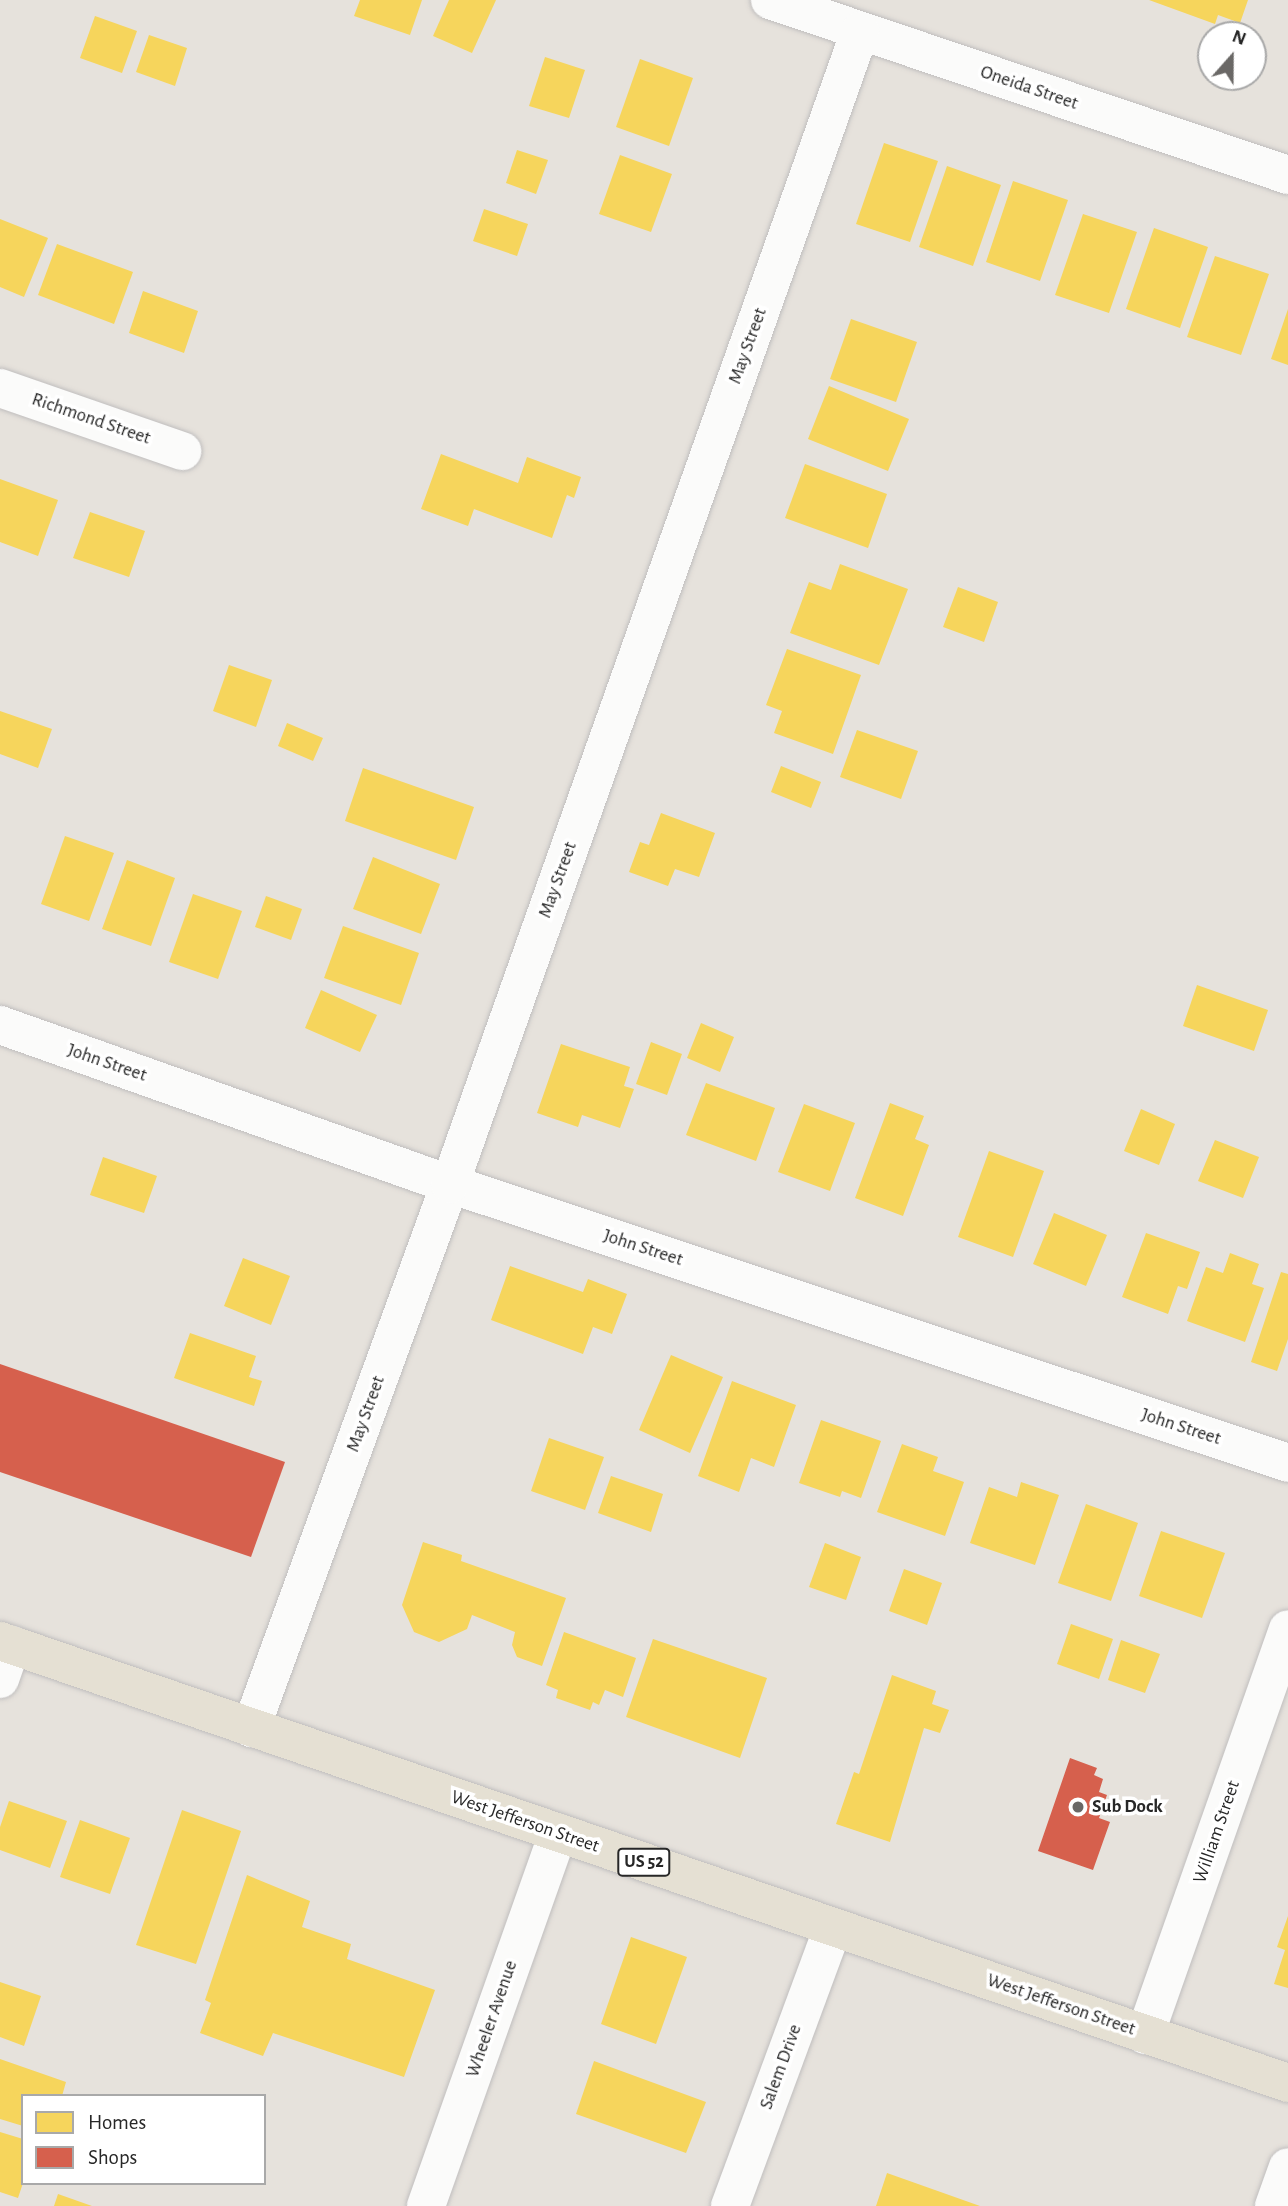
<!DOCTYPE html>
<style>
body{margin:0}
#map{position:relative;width:1288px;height:2206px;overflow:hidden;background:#e6e2dc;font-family:"Alegreya Sans",sans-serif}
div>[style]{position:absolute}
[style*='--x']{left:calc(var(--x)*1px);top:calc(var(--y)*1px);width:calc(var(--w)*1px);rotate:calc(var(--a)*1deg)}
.homes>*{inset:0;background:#f6d55c}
.shops>*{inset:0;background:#d6604d}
.roads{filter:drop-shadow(0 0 2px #c0bebe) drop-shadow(0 0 2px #c0bebe)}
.minor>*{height:38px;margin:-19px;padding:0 19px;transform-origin:19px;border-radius:19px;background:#fbfbfa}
.tertiary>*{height:38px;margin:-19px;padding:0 19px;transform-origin:19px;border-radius:19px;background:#fbfbfa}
.primary>*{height:38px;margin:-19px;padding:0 19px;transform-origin:19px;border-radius:19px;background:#e5e0d3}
.dots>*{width:19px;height:19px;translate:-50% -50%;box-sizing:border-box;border:4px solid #fff;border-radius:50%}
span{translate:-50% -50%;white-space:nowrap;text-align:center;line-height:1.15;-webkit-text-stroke:7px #fff;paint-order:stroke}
.shield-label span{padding:2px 5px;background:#fff;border:2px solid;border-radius:5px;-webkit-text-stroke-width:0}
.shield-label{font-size:18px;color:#272727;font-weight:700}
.street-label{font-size:19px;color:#272727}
.poi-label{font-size:19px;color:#272727;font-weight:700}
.left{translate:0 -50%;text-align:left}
.legend{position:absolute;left:21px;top:2094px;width:245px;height:91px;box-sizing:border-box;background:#fff;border:2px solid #a9a9a9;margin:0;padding:9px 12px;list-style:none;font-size:21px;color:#272727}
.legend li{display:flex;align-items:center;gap:14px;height:35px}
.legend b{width:35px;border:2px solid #a9a9a9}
.north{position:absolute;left:1197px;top:21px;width:70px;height:70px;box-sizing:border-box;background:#fff;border:2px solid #a9a9a9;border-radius:50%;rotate:21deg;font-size:19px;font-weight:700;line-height:28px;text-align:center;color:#272727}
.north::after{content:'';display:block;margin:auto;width:24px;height:32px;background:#6a6866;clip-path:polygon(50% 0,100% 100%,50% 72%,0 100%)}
</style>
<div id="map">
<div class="homes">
<div style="clip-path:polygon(360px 0,422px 0,410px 35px,354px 16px)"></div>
<div style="clip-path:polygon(449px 0,496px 0,472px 53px,433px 36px)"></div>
<div style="clip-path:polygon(1149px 0,1248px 0,1240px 23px,1218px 15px,1215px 24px)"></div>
<div style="clip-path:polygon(95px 16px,137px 31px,122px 73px,80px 58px)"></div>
<div style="clip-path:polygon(149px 35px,187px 48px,175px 86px,136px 72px)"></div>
<div style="clip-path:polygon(545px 57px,585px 70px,569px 118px,529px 106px)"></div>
<div style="clip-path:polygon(640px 59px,693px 78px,669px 146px,616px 127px)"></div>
<div style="clip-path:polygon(884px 143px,938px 161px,910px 242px,856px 224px)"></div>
<div style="clip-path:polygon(517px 150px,548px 160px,536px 194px,506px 183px)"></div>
<div style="clip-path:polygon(620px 155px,672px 174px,651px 232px,599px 214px)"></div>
<div style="clip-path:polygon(947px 166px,1001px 185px,973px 266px,919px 247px)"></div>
<div style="clip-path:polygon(1013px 181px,1068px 200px,1040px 281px,986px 262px)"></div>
<div style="clip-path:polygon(484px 209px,528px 224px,517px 256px,473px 241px)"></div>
<div style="clip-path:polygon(1083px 214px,1137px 232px,1109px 313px,1055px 295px)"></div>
<div style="clip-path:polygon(0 219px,48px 238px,24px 297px,0 287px)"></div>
<div style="clip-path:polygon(1154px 228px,1208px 247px,1180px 328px,1126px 309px)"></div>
<div style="clip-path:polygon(57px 244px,133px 272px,114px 324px,38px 295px)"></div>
<div style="clip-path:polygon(1215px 256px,1269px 274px,1241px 355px,1187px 337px)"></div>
<div style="clip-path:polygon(143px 291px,198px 311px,184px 353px,129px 333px)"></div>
<div style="clip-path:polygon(1288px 309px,1288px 365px,1271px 359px)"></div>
<div style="clip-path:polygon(851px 319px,917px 342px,896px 402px,830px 379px)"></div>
<div style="clip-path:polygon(829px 386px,909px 419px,888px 471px,808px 439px)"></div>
<div style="clip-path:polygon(441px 454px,518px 483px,527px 457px,581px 477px,574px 498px,567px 495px,552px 538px,474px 509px,468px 526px,421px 509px)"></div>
<div style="clip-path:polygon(805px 464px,887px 494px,868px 548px,785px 518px)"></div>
<div style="clip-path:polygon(0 479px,58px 500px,38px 556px,0 542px)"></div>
<div style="clip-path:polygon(90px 512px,145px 531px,129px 577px,73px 558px)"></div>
<div style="clip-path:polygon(840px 564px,908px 589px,879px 665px,790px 633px,809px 582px,831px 590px)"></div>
<div style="clip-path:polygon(958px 587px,998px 602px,984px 642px,943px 627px)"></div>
<div style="clip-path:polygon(787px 649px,861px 675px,833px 754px,774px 733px,782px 711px,766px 705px)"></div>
<div style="clip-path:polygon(229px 665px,272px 680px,256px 727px,213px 711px)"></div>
<div style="clip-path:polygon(0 711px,52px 729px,38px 768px,0 754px)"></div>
<div style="clip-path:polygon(287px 723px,323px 738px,313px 761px,278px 746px)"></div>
<div style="clip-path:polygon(857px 730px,918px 751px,901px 799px,840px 777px)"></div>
<div style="clip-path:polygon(781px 766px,821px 782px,811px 808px,771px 792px)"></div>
<div style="clip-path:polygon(363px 768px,474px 807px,456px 860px,345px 821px)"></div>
<div style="clip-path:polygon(661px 813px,715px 833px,699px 877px,675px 869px,668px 886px,629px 872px,640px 842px,649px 845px)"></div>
<div style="clip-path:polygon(65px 836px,114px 853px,89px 921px,41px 904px)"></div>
<div style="clip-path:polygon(373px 857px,440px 884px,421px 934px,353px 909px)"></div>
<div style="clip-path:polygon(127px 860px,175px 878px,151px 946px,102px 929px)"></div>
<div style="clip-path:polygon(193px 894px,242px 911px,218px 979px,169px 962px)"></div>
<div style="clip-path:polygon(266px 896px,302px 909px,291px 940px,255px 927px)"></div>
<div style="clip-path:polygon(343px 926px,419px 953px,401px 1005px,324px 978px)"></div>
<div style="clip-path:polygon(1197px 985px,1268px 1010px,1254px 1051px,1183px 1026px)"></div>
<div style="clip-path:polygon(321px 990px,377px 1015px,360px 1052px,305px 1028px)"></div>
<div style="clip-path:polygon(701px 1023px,734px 1037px,720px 1072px,687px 1058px)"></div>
<div style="clip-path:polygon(651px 1042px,682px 1054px,667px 1095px,636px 1084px)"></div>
<div style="clip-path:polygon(561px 1044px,630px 1067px,624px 1086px,634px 1089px,620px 1128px,582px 1115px,578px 1127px,537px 1113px)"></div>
<div style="clip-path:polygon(706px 1083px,775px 1108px,756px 1161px,686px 1135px)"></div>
<div style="clip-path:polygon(890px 1103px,924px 1116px,915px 1139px,929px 1145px,903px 1216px,855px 1198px)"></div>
<div style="clip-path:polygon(804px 1104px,855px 1123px,830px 1191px,778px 1172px)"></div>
<div style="clip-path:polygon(1141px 1109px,1175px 1124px,1159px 1165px,1124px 1151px)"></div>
<div style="clip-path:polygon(1215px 1140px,1259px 1157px,1243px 1198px,1198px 1181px)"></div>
<div style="clip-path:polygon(989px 1151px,1044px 1171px,1013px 1257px,958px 1237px)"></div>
<div style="clip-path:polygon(103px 1157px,157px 1176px,144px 1213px,90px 1195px)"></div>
<div style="clip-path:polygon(1054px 1213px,1107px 1235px,1086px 1286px,1033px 1264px)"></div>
<div style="clip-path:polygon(1146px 1233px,1200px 1252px,1187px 1289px,1178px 1286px,1168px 1314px,1122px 1297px)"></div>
<div style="clip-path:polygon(1230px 1253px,1259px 1264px,1252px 1284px,1264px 1288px,1245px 1342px,1187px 1321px,1206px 1267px,1223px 1273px)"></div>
<div style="clip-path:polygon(243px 1258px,290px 1276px,271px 1325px,224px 1306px)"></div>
<div style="clip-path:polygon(510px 1266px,583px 1292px,588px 1279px,627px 1294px,612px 1334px,593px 1327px,583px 1354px,491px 1320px)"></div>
<div style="clip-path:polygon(1281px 1272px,1288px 1274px,1288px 1339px,1277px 1371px,1251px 1362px)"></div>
<div style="clip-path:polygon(190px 1333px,256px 1356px,249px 1377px,262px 1381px,254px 1406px,174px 1378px)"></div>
<div style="clip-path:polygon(671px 1355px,723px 1377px,690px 1453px,639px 1430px)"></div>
<div style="clip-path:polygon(732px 1381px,796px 1405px,774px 1467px,751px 1458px,739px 1492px,698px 1476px)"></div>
<div style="clip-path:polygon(821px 1420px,881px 1441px,861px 1498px,842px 1491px,840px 1497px,799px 1483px)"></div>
<div style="clip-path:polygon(549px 1438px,604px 1457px,585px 1510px,531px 1491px)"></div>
<div style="clip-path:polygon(902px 1444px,938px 1457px,933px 1471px,964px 1482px,945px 1536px,877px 1512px)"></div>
<div style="clip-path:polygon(611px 1476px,663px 1494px,651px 1532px,598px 1513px)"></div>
<div style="clip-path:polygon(1021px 1482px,1059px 1495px,1035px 1565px,970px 1543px,989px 1487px,1017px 1497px)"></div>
<div style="clip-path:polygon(1086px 1504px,1138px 1523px,1111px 1601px,1058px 1583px)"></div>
<div style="clip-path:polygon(1161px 1531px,1225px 1553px,1202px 1618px,1139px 1596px)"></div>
<div style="clip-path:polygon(423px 1542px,462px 1555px,461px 1561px,566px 1598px,542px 1666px,517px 1657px,512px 1645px,515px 1632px,472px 1615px,467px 1629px,439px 1642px,414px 1632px,402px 1605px)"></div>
<div style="clip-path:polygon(825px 1543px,861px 1557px,846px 1600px,809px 1587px)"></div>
<div style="clip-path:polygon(904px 1569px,942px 1583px,927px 1625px,889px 1611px)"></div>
<div style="clip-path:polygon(1071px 1624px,1113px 1639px,1099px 1679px,1057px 1664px)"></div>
<div style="clip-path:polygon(564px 1632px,636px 1658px,623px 1697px,605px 1690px,599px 1705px,593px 1702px,590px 1710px,556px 1698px,558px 1690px,546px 1685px)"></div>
<div style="clip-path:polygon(653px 1639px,767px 1678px,740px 1758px,626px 1717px)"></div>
<div style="clip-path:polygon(1121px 1640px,1160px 1654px,1145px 1693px,1108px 1680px)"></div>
<div style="clip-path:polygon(892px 1675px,936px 1691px,932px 1704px,949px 1710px,940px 1733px,924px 1728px,890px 1842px,836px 1824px,854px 1772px,859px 1774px)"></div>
<div style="clip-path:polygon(9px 1801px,67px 1821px,50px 1868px,0 1850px,0 1827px)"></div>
<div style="clip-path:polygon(182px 1810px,241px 1831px,196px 1964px,136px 1945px)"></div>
<div style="clip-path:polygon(80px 1820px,130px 1838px,110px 1894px,60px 1877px)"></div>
<div style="clip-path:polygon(247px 1875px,310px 1901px,302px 1927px,351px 1944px,347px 1959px,435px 1990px,404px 2077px,273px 2033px,263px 2056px,200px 2033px,211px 2003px,205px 2000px)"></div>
<div style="clip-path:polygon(1288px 1916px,1288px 1988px,1274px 1984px,1285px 1950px,1277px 1947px)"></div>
<div style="clip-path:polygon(631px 1937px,687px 1957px,656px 2044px,601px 2024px)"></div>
<div style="clip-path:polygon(0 1982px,41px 1996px,24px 2046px,0 2037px)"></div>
<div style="clip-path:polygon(0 2059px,66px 2082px,62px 2096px,23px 2096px,23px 2126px,0 2119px)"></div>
<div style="clip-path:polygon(594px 2061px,706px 2102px,686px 2153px,576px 2114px)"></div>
<div style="clip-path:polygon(0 2132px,23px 2139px,23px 2183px,18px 2198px,0 2192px)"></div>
<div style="clip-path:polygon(887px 2173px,980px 2206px,876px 2206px)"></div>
<div style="clip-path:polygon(58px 2194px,92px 2206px,54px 2206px)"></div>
</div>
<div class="shops">
<div style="clip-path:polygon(0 1364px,285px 1462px,251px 1557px,0 1472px)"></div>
<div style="clip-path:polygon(1070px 1758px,1097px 1768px,1094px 1775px,1103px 1779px,1099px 1792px,1107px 1795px,1099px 1818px,1110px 1822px,1093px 1870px,1038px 1851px)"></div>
</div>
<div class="roads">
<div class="minor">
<div style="--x:770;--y:0;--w:547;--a:18.67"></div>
<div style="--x:0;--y:388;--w:193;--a:19.1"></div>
<div style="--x:0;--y:1025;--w:477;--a:19.5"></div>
<div style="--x:450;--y:1184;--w:883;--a:18.41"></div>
<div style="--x:0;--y:1679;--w:36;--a:-71"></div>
<div style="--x:251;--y:1728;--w:579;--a:-69.91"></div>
<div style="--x:450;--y:1184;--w:1224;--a:-70.42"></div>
<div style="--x:1145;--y:2035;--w:430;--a:-70.6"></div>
<div style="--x:730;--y:2206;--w:297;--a:-69.7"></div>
<div style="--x:1274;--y:2206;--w:41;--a:-70.3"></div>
</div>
<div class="tertiary">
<div style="--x:426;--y:2206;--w:396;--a:-70.5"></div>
</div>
<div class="primary">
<div style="--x:0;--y:1641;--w:1362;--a:18.94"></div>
</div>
</div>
<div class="dots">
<div style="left:1078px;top:1807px;background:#6a6866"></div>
</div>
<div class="shield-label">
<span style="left:644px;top:1862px">US 52</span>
</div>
<div class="street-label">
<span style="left:1029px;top:88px;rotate:19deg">Oneida Street</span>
<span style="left:748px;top:346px;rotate:-70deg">May Street</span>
<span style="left:91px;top:419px;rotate:19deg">Richmond Street</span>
<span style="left:558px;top:880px;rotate:-70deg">May Street</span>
<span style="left:107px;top:1063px;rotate:19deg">John Street</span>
<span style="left:643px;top:1248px;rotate:18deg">John Street</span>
<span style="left:366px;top:1414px;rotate:-70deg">May Street</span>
<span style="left:1181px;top:1427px;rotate:18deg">John Street</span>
<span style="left:525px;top:1822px;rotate:19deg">West Jefferson Street</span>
<span style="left:1217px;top:1832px;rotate:-71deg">William Street</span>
<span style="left:1061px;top:2005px;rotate:19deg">West Jefferson Street</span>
<span style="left:492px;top:2019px;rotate:-71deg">Wheeler Avenue</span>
<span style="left:781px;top:2067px;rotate:-70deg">Salem Drive</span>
</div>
<div class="poi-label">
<span class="left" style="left:1092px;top:1807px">Sub Dock</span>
</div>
<ul class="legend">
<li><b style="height:19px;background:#f6d55c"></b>Homes</li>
<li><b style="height:19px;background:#d6604d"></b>Shops</li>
</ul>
<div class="north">N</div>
</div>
